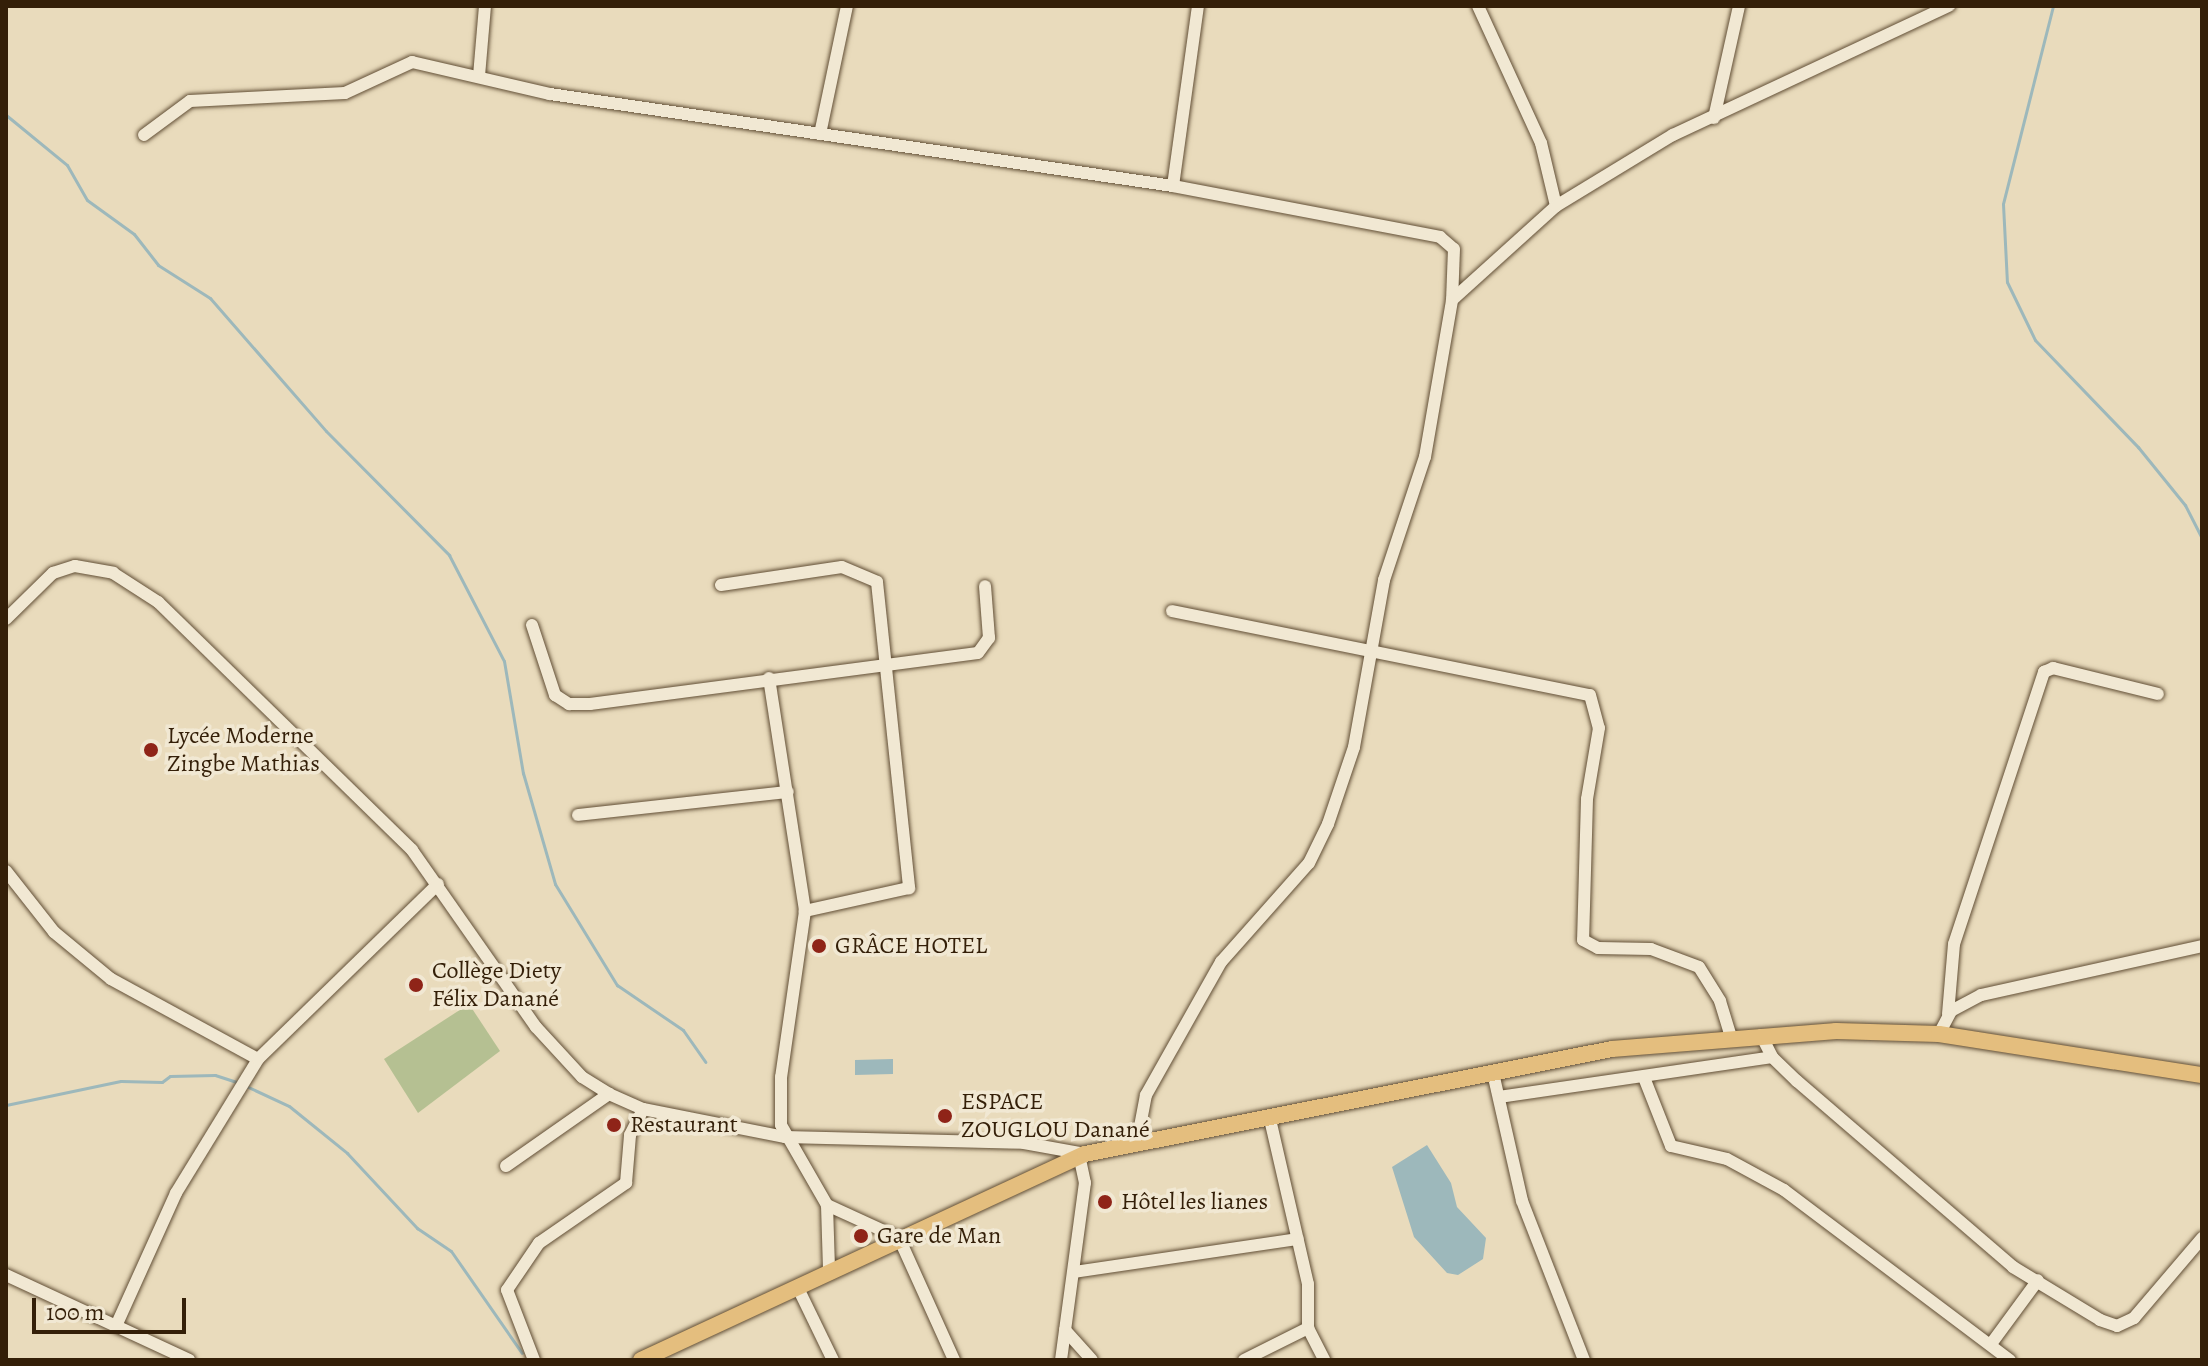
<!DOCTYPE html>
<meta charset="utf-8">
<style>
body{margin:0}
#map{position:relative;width:2208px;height:1366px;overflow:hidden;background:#e9dbbc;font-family:Alegreya,serif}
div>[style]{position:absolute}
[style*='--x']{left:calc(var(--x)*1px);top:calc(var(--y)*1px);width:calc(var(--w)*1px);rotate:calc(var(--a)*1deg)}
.green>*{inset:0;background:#b5c092}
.water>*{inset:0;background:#9db8bb}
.stream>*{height:3px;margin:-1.5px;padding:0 1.5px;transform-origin:1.5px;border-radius:1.5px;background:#9db8bb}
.roads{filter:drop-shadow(0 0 2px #614e35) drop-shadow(0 0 2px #614e35)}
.minor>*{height:12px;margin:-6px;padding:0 6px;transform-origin:6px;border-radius:6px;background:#f1e8d3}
.major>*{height:16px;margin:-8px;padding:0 8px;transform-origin:8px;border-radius:8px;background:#e4be7e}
.dots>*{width:22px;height:22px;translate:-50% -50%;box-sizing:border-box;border:4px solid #f1e8d3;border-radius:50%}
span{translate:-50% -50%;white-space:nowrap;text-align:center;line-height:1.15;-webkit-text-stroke:7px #f1e8d3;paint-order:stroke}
.poi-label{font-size:24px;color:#341f08}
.left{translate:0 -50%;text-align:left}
.frame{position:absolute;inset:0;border:8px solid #341f08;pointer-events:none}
.scale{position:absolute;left:32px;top:1298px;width:154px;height:36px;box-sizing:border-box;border:4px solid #341f08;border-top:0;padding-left:10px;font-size:24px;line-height:28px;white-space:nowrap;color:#341f08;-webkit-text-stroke:6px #f1e8d3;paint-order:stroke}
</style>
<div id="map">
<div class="green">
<div style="clip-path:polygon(469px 1004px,500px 1051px,418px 1113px,384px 1059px)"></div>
</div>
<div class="water">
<div style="clip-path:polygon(893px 1059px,893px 1074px,855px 1075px,855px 1060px)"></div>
<div style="clip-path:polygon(1427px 1145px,1451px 1183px,1457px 1207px,1486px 1238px,1483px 1259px,1458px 1275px,1447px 1273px,1414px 1237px,1392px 1167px)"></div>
</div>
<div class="stream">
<div style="--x:2053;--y:6;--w:204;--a:104.2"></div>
<div style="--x:2003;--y:204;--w:78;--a:87.1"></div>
<div style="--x:2007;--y:282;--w:64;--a:64.2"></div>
<div style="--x:2035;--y:340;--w:149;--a:46.1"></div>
<div style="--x:2138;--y:447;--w:75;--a:51"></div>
<div style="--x:2185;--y:505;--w:37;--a:63"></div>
<div style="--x:6;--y:115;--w:79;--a:39.3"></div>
<div style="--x:67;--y:165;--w:40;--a:60.3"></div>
<div style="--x:87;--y:200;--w:58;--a:35.9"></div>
<div style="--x:134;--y:234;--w:39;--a:52"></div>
<div style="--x:158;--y:265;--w:62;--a:32.4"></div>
<div style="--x:210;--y:298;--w:176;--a:48.9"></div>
<div style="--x:326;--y:431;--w:175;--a:45.2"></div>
<div style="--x:449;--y:555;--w:119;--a:62.6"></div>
<div style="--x:504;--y:661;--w:114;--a:80.4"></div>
<div style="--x:523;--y:773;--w:116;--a:73.9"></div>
<div style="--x:555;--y:884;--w:119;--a:58.5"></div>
<div style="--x:617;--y:985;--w:80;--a:34.3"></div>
<div style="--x:683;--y:1030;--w:39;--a:55"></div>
<div style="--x:246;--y:1086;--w:47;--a:24.9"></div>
<div style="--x:289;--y:1106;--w:75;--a:39"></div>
<div style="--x:347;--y:1153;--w:103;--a:47"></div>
<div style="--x:417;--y:1228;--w:41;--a:34.1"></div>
<div style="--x:451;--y:1251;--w:124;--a:55.2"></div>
<div style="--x:6;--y:1105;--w:117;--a:-11.8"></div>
<div style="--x:121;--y:1081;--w:41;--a:1.4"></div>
<div style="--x:162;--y:1082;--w:10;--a:-37"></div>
<div style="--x:170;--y:1076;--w:45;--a:-1.3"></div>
<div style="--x:215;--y:1075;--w:25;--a:18"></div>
</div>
<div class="roads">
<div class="minor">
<div style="--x:1478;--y:6;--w:151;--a:65.3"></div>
<div style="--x:1541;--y:143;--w:65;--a:76.6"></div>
<div style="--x:479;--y:76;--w:70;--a:-85.1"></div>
<div style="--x:1714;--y:118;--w:115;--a:-77.4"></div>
<div style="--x:820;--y:134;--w:131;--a:-78.1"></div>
<div style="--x:144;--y:135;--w:57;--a:-36.5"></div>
<div style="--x:190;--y:101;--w:155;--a:-3"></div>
<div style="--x:345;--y:93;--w:74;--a:-24.8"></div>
<div style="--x:412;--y:62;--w:142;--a:13.1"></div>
<div style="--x:550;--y:94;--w:630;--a:8.4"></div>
<div style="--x:1173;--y:186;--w:272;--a:10.8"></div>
<div style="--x:1440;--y:237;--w:18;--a:41"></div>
<div style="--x:1454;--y:249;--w:51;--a:92.2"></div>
<div style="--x:1173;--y:186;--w:182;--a:-82.1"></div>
<div style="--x:721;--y:585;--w:122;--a:-8.5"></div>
<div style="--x:842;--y:567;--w:38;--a:23"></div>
<div style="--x:877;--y:582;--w:308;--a:84"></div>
<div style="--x:909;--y:888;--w:107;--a:167.5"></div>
<div style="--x:805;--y:911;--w:168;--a:98.2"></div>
<div style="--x:781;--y:1077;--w:48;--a:90"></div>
<div style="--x:781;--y:1125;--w:92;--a:60.1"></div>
<div style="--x:827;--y:1205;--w:63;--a:88.2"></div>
<div style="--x:1172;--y:611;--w:426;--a:11.4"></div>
<div style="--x:1590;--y:695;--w:34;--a:75"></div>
<div style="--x:1599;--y:728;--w:72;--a:99.6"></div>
<div style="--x:1587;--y:799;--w:141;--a:91.6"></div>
<div style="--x:1583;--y:940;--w:17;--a:28"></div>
<div style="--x:1598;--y:948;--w:53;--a:1.1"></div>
<div style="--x:1651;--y:949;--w:51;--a:20.6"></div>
<div style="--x:1699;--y:967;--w:40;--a:58"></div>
<div style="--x:1720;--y:1001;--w:39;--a:73"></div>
<div style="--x:6;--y:619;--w:66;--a:-44.4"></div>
<div style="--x:53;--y:573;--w:23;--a:-18"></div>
<div style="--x:75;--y:566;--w:39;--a:10"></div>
<div style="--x:113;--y:573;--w:54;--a:32.8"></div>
<div style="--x:158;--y:602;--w:355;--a:44.3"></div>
<div style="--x:412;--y:850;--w:216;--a:55"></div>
<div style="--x:536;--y:1027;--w:68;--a:47.4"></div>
<div style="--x:582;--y:1077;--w:32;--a:32"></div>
<div style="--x:609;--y:1094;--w:37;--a:24"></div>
<div style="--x:643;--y:1109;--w:145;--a:11.2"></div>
<div style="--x:785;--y:1137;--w:239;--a:1.4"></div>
<div style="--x:1024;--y:1143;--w:62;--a:10.2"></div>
<div style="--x:532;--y:625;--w:74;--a:71.8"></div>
<div style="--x:555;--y:695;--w:17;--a:33"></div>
<div style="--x:569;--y:704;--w:21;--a:0"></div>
<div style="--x:590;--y:704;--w:391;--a:-7.5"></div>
<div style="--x:978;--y:653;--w:19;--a:-54"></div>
<div style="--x:989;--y:638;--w:52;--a:-94.4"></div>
<div style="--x:769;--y:678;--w:236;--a:81.2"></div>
<div style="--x:578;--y:815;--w:211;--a:-6.3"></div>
<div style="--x:6;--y:871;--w:78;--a:51.8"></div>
<div style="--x:54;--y:932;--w:74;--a:39.5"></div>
<div style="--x:111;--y:979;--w:167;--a:28.6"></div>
<div style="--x:1948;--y:1014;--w:70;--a:-85.1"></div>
<div style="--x:1954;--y:944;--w:287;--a:-71.7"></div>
<div style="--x:2044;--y:672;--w:10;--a:-24"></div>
<div style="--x:2053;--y:668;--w:108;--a:13.9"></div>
<div style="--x:1939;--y:1034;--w:26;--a:-62"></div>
<div style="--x:1951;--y:1011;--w:34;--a:-28"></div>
<div style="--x:1981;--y:995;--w:226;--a:-12.5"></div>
<div style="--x:1761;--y:1035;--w:25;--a:63"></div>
<div style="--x:1772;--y:1057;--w:35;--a:44"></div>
<div style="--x:1797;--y:1081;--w:285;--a:40.7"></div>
<div style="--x:2013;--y:1267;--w:102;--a:31.3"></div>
<div style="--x:2100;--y:1320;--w:18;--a:19"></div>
<div style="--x:2117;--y:1326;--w:19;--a:-25"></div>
<div style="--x:2134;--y:1318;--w:105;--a:-49.6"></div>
<div style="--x:1493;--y:1073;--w:131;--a:77.2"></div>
<div style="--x:1522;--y:1201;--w:171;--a:68.7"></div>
<div style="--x:1645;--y:1080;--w:71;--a:68.5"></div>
<div style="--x:1671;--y:1146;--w:57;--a:13.1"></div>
<div style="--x:1727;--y:1159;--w:65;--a:28.5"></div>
<div style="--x:1784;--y:1190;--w:283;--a:37"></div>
<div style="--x:1499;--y:1097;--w:276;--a:-8.3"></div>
<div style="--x:1137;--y:1142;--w:48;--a:-79.2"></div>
<div style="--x:1146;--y:1095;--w:153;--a:-60.6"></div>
<div style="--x:1221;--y:962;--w:132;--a:-48.4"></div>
<div style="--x:1309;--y:863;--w:43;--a:-64"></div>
<div style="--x:1328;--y:824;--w:81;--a:-71.3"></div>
<div style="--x:1354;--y:747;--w:170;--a:-79.8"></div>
<div style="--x:1384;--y:580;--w:130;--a:-71.6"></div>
<div style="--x:1425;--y:457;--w:159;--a:-80.2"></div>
<div style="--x:1452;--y:300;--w:140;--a:-42.1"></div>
<div style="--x:1556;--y:206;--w:137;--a:-31.3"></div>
<div style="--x:1673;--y:135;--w:305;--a:-25.1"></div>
<div style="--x:506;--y:1166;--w:126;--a:-35"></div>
<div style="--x:827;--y:1205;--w:79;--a:24.6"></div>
<div style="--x:899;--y:1238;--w:134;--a:65.7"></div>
<div style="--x:1074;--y:1272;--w:226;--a:-8.4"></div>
<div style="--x:6;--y:1275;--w:202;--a:24.9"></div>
<div style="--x:797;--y:1286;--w:82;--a:64.1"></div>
<div style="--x:116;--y:1326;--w:146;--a:-65.7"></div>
<div style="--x:176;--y:1193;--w:157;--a:-58.5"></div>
<div style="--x:258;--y:1059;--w:251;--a:-44.2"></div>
<div style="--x:1308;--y:1328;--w:36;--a:63"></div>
<div style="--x:1065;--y:1330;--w:40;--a:48"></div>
<div style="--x:1991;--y:1344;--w:79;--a:-53.7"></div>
<div style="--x:534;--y:1360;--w:75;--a:-111.1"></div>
<div style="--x:507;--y:1290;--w:57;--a:-55.8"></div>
<div style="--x:539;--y:1243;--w:106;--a:-34.6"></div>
<div style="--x:626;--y:1183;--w:48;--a:-85.2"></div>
<div style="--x:630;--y:1135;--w:29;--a:-63"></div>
<div style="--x:1061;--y:1360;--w:179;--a:-82.3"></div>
<div style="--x:1085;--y:1183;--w:25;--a:-102"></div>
<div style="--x:1244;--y:1360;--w:72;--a:-26.6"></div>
<div style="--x:1308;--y:1328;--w:44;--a:-90"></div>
<div style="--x:1308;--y:1284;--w:173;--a:-103"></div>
</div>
<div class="major">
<div style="--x:641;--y:1360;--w:489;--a:-24.9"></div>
<div style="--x:1085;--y:1154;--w:537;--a:-11.27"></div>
<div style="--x:1612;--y:1049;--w:225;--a:-4.6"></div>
<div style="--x:1836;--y:1031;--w:103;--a:1.7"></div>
<div style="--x:1939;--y:1034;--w:266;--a:8.9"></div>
</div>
</div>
<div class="dots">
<div style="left:151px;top:750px;background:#8f2418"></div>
<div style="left:819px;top:946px;background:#8f2418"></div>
<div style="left:416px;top:985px;background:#8f2418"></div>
<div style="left:945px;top:1116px;background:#8f2418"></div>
<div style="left:614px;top:1125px;background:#8f2418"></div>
<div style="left:1105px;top:1202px;background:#8f2418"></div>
<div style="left:861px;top:1236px;background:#8f2418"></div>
</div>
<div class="poi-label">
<span class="left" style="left:167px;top:750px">Lycée Moderne<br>Zingbe Mathias</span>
<span class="left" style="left:835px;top:946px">GRÂCE HOTEL</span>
<span class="left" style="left:432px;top:985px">Collège Diety<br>Félix Danané</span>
<span class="left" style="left:961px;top:1116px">ESPACE<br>ZOUGLOU Danané</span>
<span class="left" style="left:630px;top:1125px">Restaurant</span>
<span class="left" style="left:1121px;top:1202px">Hôtel les lianes</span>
<span class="left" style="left:877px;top:1236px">Gare de Man</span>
</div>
<div class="frame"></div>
<div class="scale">100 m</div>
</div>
